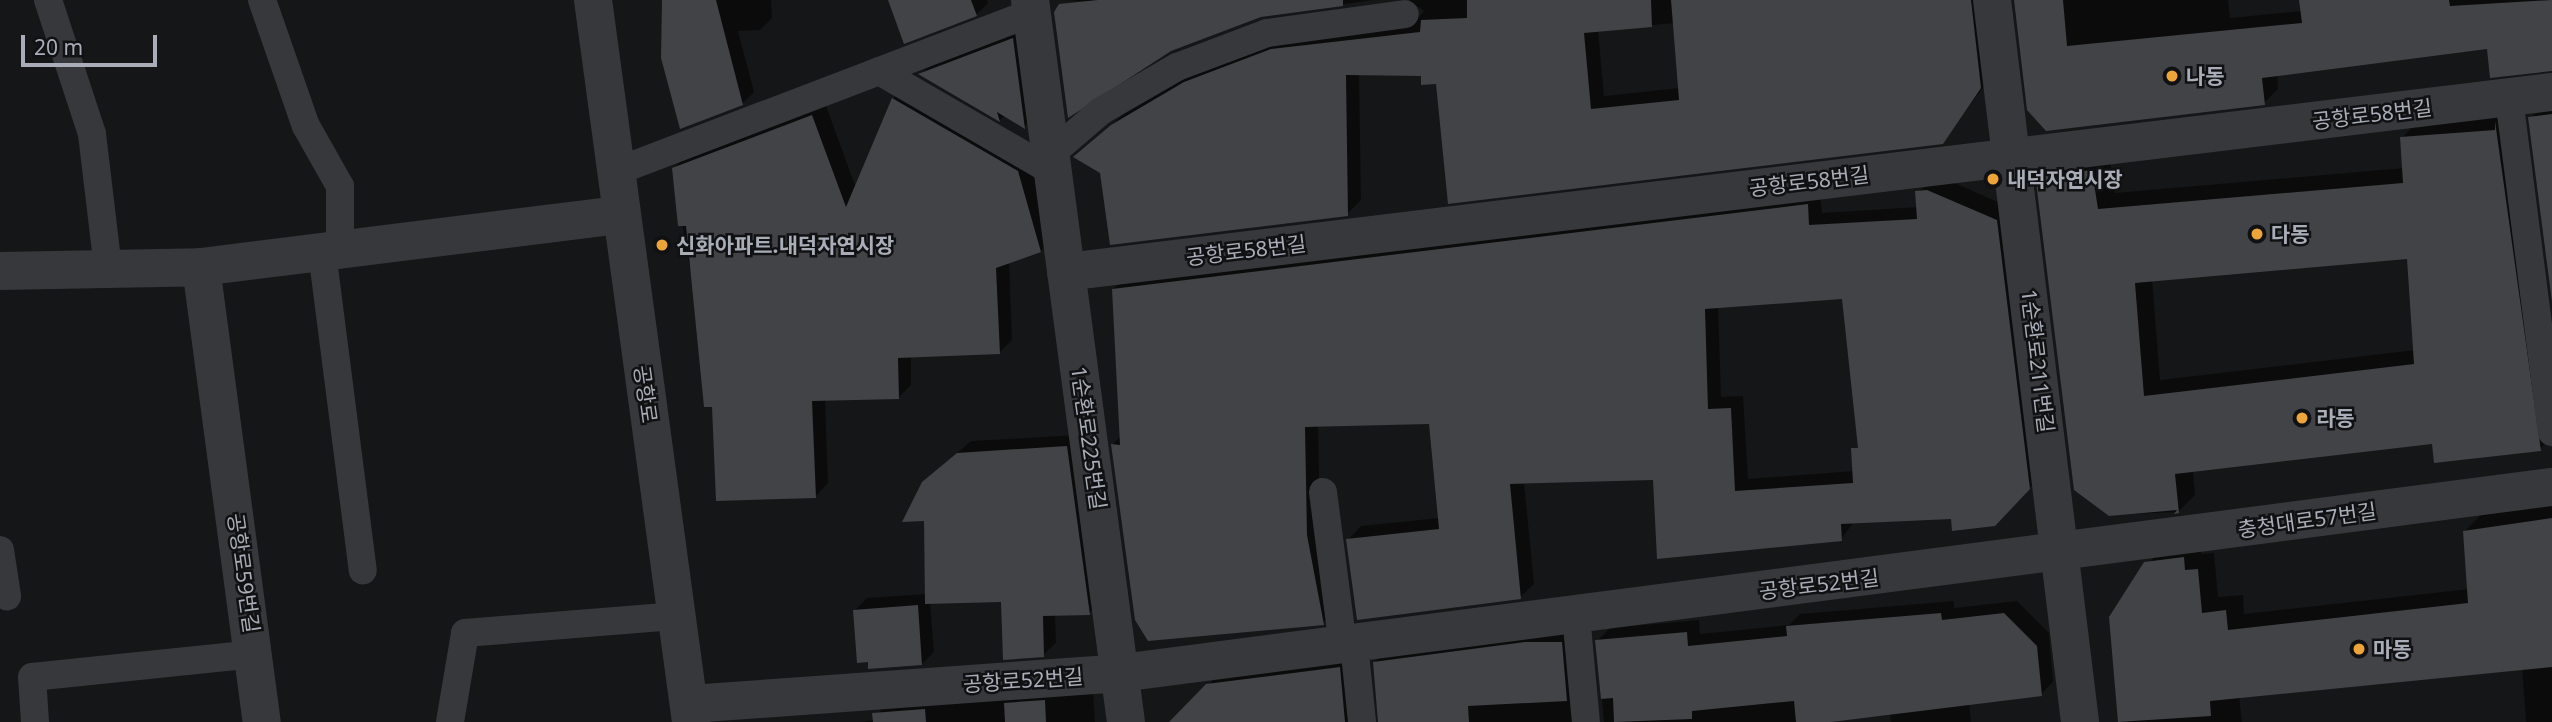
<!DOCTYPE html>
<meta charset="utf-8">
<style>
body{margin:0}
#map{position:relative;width:2552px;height:722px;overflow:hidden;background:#151617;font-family:"Noto Sans","Noto Sans KR",sans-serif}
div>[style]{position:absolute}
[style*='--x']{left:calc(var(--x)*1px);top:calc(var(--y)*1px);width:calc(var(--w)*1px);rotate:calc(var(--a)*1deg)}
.shadow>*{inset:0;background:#0007}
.building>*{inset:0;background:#424347}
.service>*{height:28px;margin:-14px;padding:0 14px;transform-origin:14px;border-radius:14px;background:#37383c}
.minor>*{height:38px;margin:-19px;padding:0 19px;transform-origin:19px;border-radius:19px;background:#37383c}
.tertiary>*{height:38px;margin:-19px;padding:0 19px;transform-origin:19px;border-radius:19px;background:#37383c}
.dots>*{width:19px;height:19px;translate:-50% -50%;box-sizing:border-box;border:4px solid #101112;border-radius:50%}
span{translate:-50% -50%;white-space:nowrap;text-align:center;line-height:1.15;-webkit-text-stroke:5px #101112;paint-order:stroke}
.poi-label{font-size:21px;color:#a8adb7;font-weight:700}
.left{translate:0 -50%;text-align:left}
.street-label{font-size:21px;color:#a8adb7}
.scale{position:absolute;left:21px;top:35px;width:136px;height:32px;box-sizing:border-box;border:4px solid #a8adb7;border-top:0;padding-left:9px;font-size:21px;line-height:24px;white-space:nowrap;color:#a8adb7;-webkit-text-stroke:5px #101112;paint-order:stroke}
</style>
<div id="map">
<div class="shadow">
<div style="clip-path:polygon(662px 0,771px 0,772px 18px,760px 30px,738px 31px,754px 92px,742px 104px,663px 58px)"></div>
<div style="clip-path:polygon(890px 0,987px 0,988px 3px,976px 15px)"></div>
<div style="clip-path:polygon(1065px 0,1373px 0,1261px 16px)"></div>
<div style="clip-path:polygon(evenodd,1409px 0,1985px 0,1994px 73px,1942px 142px,1449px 202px,1438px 83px,1423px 74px,1359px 73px,1361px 200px,1347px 214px,1102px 172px,1076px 157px,1127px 111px,1200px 68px,1287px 36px,1419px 17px,1424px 11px,1409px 0,1675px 23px,1680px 88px,1604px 96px,1598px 30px,1675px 23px)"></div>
<div style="clip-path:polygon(2016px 0,2228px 0,2230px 18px,2302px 11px,2301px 0,2552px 0,2552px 69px,2488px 47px,2277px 74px,2278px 89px,2264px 103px,2046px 129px)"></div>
<div style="clip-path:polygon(1025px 27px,1036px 115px,1025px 126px,1005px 115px,1000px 120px,921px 74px,932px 63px)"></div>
<div style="clip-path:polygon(906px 86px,1030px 158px,1053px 238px,1041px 251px,1009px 262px,1012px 340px,999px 353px,911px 356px,911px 385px,899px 397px,825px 399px,828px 483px,816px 496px,713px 405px,673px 169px,686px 156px,825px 103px,856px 188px,893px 99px)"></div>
<div style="clip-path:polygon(2552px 102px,2552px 296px,2530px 118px)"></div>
<div style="clip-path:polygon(evenodd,2504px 114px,2552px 437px,2540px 449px,2433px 442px,2193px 471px,2195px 495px,2178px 512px,2110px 515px,2038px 183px,2062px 159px,2109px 154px,2115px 193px,2404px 168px,2402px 138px,2418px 121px,2504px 114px,2409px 257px,2415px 350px,2160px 380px,2152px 279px,2409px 257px)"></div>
<div style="clip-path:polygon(evenodd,1941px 177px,2009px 207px,2042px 474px,2008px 511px,1854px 522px,1841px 539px,1655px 478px,1524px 482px,1534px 584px,1520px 597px,1348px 540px,1361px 526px,1439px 518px,1431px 422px,1318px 425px,1320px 521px,1336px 610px,1323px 623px,1113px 444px,1121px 436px,1113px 289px,1127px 276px,1820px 192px,1822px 213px,1918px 207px,1917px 192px,1941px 177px,1843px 297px,1859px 443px,1854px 471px,1748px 479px,1743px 396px,1721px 397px,1718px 306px,1843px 297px)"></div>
<div style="clip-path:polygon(1079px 435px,1101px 601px,1089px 613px,1055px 614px,1056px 643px,1043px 655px,1003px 600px,930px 602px,934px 652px,922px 664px,855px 610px,867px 598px,927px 594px,923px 483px,971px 441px)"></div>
<div style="clip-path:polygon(2552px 506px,2552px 722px,2526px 722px,2522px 667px,2239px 696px,2242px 722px,2120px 722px,2110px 618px,2162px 546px,2200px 541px,2201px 554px,2214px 553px,2218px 597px,2243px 595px,2244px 614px,2469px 589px,2464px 532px,2481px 515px)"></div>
<div style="clip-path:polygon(1954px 601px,1954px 608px,2017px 601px,2049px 633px,2053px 682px,2041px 694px,1969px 702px,1971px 722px,1891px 722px,1890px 715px,1816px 722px,1604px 722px,1597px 641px,1610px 628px,1699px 620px,1700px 634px,1789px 625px,1800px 614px)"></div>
<div style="clip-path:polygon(1574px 630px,1596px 722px,1380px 722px,1374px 663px,1387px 650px)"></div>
<div style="clip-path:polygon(1352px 655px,1372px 722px,1172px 722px,1221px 672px)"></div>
<div style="clip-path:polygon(1093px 691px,1095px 722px,858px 722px,875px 720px,886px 701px)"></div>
</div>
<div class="building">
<div style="clip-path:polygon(662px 0,716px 0,743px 105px,680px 129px,661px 58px)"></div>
<div style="clip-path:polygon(888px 0,971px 0,977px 16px,904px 44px)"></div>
<div style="clip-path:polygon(1098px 0,1343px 0,1343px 6px,1261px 17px,1171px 51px,1068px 118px,1054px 12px,1059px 4px)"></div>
<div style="clip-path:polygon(1467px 0,1651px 0,1652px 27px,1584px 33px,1591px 109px,1679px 100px,1671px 0,1971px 0,1981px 88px,1943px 144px,1448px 204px,1436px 84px,1421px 85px,1421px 76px,1346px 75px,1348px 216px,1110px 245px,1100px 173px,1073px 157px,1111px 125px,1184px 82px,1271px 49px,1420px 32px,1421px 20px,1467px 18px)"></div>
<div style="clip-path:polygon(2014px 0,2063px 0,2067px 46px,2302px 23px,2299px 0,2449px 0,2450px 6px,2552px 0,2552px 71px,2490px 78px,2487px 49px,2262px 78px,2265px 105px,2046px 131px,2027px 110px)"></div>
<div style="clip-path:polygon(1013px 38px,1025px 129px,997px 112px,1000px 122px,918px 74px)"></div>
<div style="clip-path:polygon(892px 98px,1018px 171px,1041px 252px,996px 268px,1000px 354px,898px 358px,899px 399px,812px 401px,816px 498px,716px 501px,712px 407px,704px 407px,686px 226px,678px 226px,672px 168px,812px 115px,846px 207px)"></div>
<div style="clip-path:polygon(2552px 114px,2552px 302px,2528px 117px)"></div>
<div style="clip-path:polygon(evenodd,2495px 121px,2541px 451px,2434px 463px,2432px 444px,2175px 474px,2179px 513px,2174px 514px,2177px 510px,2109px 516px,2074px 490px,2036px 182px,2043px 176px,2092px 170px,2098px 209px,2403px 183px,2400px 137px,2495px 130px,2495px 121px,2407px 259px,2414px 364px,2144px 396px,2135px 283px,2407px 259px)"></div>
<div style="clip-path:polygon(evenodd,1927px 190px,1997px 220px,2030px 489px,1995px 526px,1952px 531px,1951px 519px,1841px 524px,1842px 541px,1657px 559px,1653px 480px,1510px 484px,1521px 599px,1357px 620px,1346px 539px,1439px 529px,1429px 424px,1305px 427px,1307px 535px,1324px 625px,1148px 641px,1135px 620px,1111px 444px,1120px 445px,1112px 289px,1808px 204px,1809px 225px,1917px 219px,1915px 191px,1927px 190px,1842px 299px,1858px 448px,1851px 448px,1853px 483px,1735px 491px,1731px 408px,1708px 409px,1705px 309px,1842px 299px)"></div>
<div style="clip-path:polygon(1067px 446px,1090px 615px,1043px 616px,1044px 657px,1003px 660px,1001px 602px,925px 604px,924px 521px,902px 522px,922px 482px,957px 453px)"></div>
<div style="clip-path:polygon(2552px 518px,2552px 667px,2210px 701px,2211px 716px,2118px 722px,2109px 617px,2144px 562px,2184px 557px,2185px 570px,2198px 569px,2202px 613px,2226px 610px,2228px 630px,2468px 603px,2463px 531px)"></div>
<div style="clip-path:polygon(918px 605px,922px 665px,868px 669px,868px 662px,857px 663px,853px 610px)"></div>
<div style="clip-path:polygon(1941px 613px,1942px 620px,2004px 613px,2037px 646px,2042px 696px,1831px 722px,1796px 722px,1794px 701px,1692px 711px,1692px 719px,1614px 722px,1613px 698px,1601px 699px,1595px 640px,1687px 632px,1688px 646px,1787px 636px,1786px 626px)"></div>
<div style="clip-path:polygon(1525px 642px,1562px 642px,1567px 701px,1468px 706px,1469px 722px,1378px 722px,1373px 662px)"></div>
<div style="clip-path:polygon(1340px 667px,1345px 722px,1169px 722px,1206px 684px)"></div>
<div style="clip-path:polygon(1045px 700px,1046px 722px,1005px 722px,1004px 703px)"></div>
<div style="clip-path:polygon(925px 709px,926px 722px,873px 722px,872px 713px)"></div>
</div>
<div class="service">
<div style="--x:48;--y:0;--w:141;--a:71.8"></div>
<div style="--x:92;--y:134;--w:136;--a:83.2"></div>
<div style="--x:262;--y:0;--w:133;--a:70.8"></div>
<div style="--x:306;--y:126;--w:69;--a:60.5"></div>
<div style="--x:340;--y:186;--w:65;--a:90"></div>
<div style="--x:879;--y:71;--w:201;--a:30.1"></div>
<div style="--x:2509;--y:98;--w:337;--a:82.7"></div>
<div style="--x:1051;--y:154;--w:66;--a:-40.7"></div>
<div style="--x:1101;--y:111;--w:88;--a:-30.1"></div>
<div style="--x:1177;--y:67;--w:96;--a:-20.7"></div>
<div style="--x:1267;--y:33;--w:139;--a:-7.8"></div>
<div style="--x:615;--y:172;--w:446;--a:-20.9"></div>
<div style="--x:322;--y:252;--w:321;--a:82.7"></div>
<div style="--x:1323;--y:492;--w:154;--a:82.6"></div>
<div style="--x:0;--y:550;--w:47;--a:81.3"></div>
<div style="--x:1576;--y:615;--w:107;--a:84.7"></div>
<div style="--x:1354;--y:644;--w:78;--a:84.1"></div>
<div style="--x:35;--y:722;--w:45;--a:-93.8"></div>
<div style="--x:32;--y:677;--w:224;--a:-5.9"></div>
<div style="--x:450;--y:722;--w:90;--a:-80.4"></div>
<div style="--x:465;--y:633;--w:213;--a:-4.6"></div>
</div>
<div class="minor">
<div style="--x:1030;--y:0;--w:728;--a:82.43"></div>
<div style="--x:1992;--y:0;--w:727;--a:83.05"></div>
<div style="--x:201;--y:267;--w:459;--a:82.4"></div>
<div style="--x:0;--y:271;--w:201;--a:-1.1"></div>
<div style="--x:201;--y:267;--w:422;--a:-7.1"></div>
<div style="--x:1066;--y:272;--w:1497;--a:-6.91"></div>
<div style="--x:690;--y:704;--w:432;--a:-4.1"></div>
<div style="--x:1121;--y:673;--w:1443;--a:-7.41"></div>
</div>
<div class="tertiary">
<div style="--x:593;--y:0;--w:729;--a:82.27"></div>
</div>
<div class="dots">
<div style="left:2172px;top:76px;background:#eda438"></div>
<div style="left:1993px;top:179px;background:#eda438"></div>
<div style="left:2257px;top:234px;background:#eda438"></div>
<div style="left:662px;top:245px;background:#eda438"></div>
<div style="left:2302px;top:418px;background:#eda438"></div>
<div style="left:2359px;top:649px;background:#eda438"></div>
</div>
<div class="poi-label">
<span class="left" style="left:2186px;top:76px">나동</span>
<span class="left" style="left:2007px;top:179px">내덕자연시장</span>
<span class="left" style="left:2271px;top:234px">다동</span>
<span class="left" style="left:676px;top:245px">신화아파트.내덕자연시장</span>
<span class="left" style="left:2316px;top:418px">라동</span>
<span class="left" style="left:2373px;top:649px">마동</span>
</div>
<div class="street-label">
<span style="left:2372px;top:114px;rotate:-7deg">공항로58번길</span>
<span style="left:1809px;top:181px;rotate:-7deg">공항로58번길</span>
<span style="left:1246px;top:250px;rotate:-7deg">공항로58번길</span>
<span style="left:2038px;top:361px;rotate:83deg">1순환로211번길</span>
<span style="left:646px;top:394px;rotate:82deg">공항로</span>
<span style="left:1089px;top:438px;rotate:82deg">1순환로225번길</span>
<span style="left:2307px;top:520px;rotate:-8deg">충청대로57번길</span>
<span style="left:244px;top:573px;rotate:82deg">공항로59번길</span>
<span style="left:1819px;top:584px;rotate:-7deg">공항로52번길</span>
<span style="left:1023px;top:680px;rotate:-4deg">공항로52번길</span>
</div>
<div class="scale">20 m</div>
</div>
